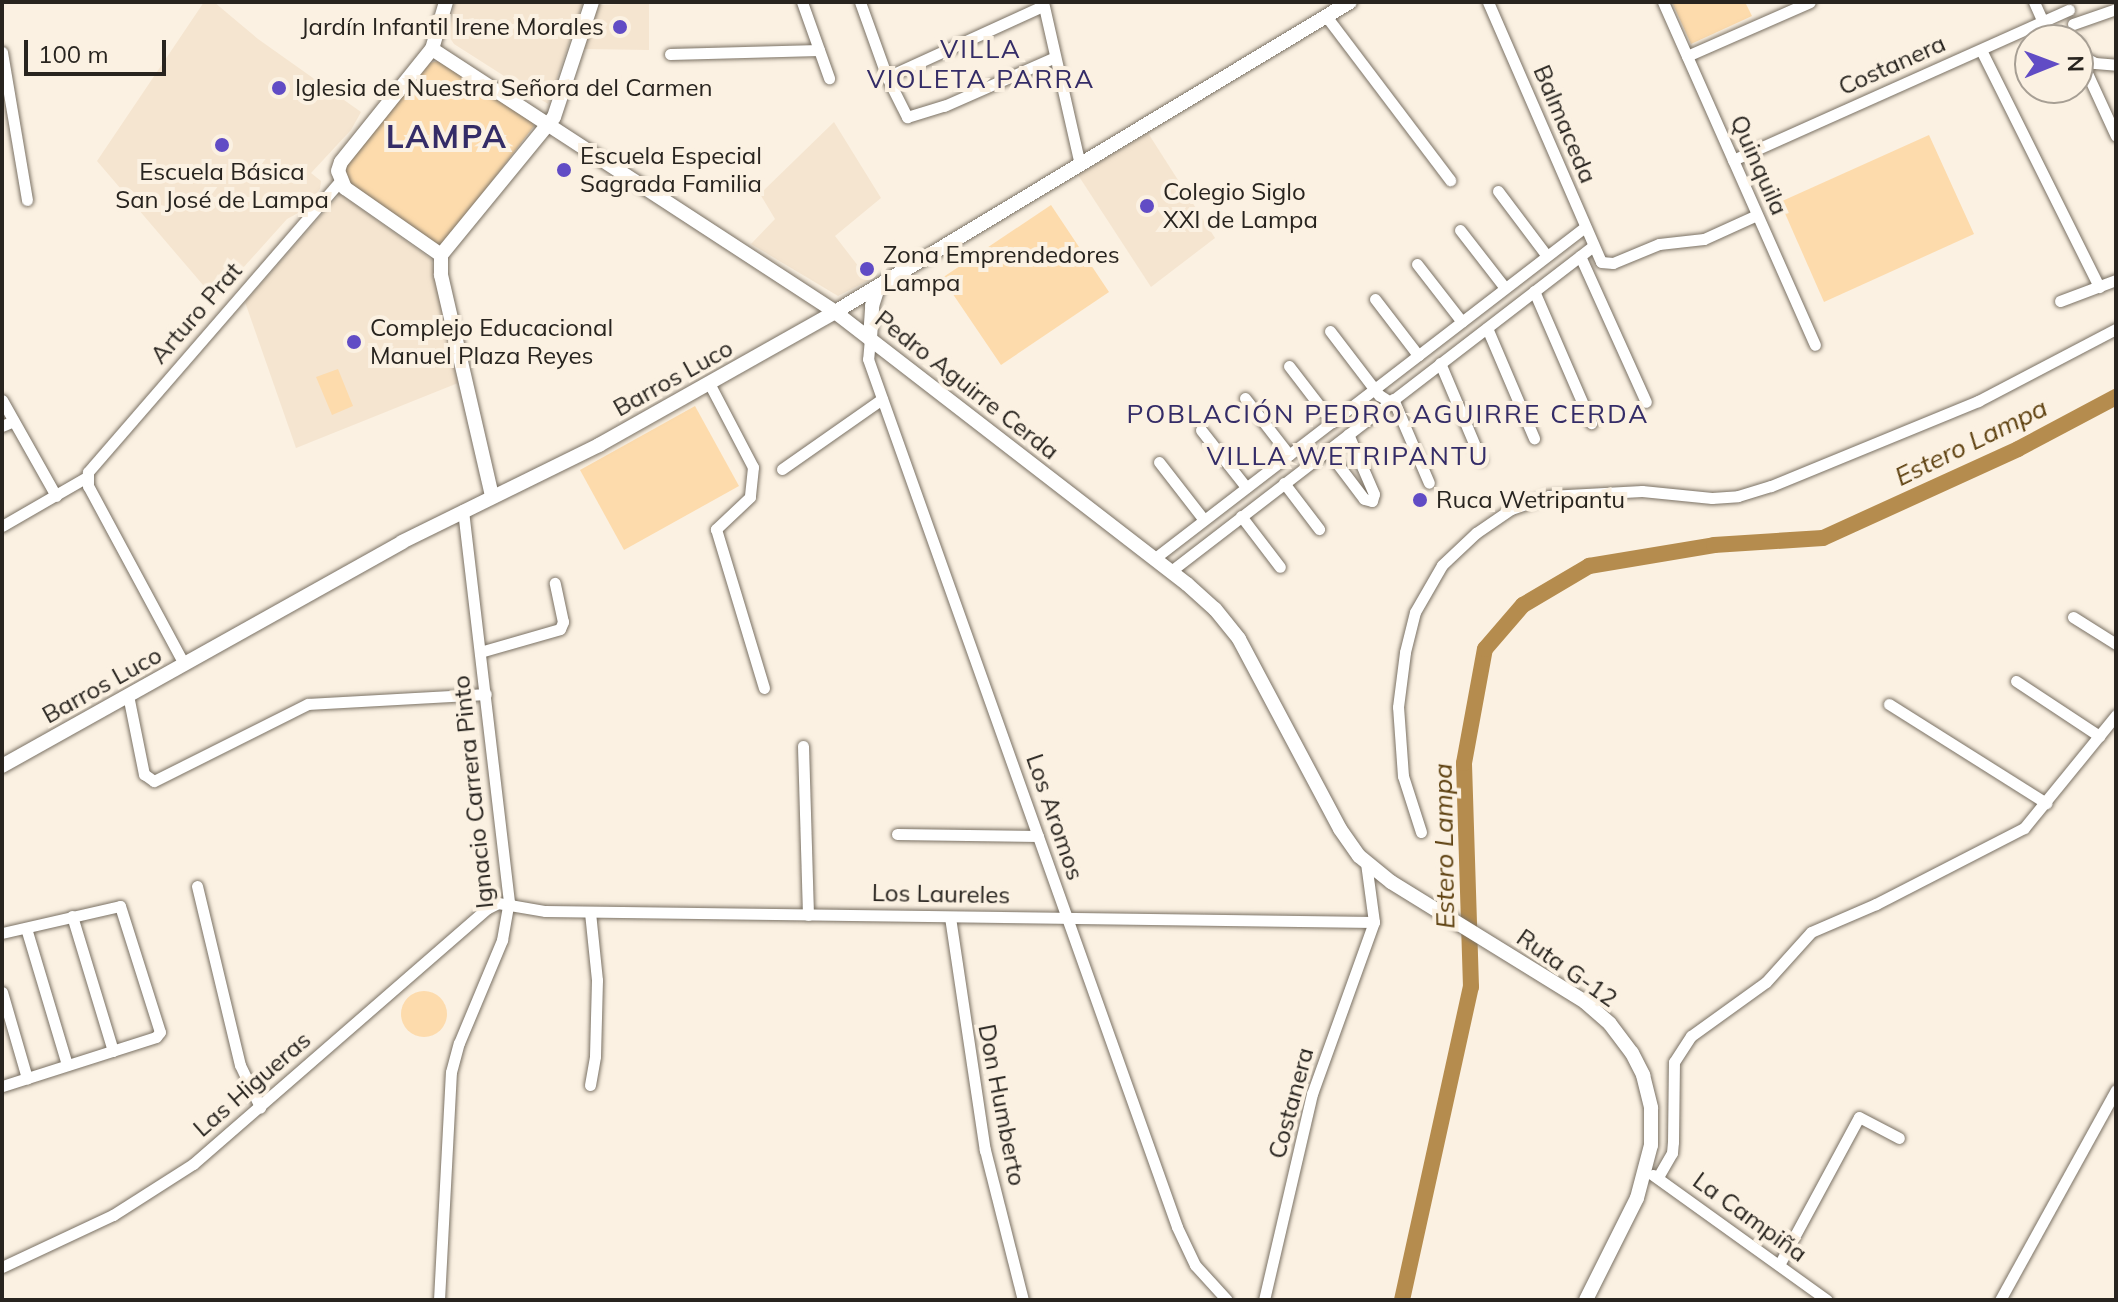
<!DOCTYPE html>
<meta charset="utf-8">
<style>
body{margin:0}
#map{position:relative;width:2118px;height:1302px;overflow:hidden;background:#fbf1e2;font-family:Mulish,sans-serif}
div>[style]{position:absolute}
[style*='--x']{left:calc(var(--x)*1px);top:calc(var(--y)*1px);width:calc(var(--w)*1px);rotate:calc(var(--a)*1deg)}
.built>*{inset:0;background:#f5e5d0}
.green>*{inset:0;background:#fddbac}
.round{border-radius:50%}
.river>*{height:16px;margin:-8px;padding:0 8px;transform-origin:8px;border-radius:8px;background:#b58c4e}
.roads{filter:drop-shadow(0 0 2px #7a7164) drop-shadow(0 0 2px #7a7164)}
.minor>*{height:11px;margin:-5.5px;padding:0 5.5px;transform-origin:5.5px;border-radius:5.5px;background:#fff}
.major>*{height:14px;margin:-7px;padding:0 7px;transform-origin:7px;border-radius:7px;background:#fff}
.dots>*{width:22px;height:22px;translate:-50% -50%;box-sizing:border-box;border:4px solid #fbf1e2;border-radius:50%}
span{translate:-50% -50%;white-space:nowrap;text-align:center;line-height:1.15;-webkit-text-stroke:8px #fbf1e2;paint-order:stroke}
.poi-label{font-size:24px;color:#28241f}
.right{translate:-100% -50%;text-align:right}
.left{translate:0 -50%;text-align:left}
.street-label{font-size:24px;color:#28241f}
.neighbourhood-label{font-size:26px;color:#342c67;letter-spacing:2px}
.water-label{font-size:26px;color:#5e4110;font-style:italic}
.district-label{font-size:32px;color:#342c67;font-weight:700;letter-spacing:2px}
.frame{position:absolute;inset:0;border:4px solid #28241f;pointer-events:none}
.north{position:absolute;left:2014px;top:24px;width:80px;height:80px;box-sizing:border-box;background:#fbf1e2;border:2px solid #a79f94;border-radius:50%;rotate:89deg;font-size:22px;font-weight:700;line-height:32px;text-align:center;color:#28241f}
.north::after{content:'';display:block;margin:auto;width:28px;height:36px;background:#614cc5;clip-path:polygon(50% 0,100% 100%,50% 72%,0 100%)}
.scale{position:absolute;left:24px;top:40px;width:142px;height:36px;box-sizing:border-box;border:4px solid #28241f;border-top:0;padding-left:10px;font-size:24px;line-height:28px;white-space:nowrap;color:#28241f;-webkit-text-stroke:6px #fbf1e2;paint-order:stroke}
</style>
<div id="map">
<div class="built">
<div style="clip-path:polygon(204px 2px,214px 2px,258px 39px,361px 112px,351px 130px,311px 173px,321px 181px,320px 189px,298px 213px,287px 219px,215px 299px,97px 161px)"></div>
<div style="clip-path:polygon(455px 2px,583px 2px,548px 104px,454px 44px,448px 35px)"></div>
<div style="clip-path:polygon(649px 3px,649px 50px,584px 49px,598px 5px)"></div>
<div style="clip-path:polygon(834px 122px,881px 198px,835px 236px,869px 280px,838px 296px,751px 244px,775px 219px,760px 194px)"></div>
<div style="clip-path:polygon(1148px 133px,1215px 238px,1151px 287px,1078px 175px)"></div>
<div style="clip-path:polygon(340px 194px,431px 259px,458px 383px,296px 448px,245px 302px)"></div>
</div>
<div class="green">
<div style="clip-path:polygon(1672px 2px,1745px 2px,1752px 16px,1691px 44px)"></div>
<div style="clip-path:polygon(438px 61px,532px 121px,534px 126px,443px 245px,436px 248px,347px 184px,344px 168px,430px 63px)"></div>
<div style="clip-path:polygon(1929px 135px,1974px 234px,1824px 302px,1780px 202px)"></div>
<div style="clip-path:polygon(1051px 205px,1109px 292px,1001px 365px,942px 278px)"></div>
<div style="clip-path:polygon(338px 369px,353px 406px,332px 415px,316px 377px)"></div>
<div style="clip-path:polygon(695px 406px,739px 486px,624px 550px,580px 470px)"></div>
<div class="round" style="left:401px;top:991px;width:46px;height:46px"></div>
</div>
<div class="river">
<div style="--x:1402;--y:1300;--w:321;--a:-77.6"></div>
<div style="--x:1471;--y:987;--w:224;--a:-91.8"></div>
<div style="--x:1464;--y:763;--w:116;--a:-79.6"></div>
<div style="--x:1485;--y:649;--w:58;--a:-49.2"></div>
<div style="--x:1523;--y:605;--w:77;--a:-30.6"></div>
<div style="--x:1589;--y:566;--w:127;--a:-9.5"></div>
<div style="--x:1714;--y:545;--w:109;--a:-3.7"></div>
<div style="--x:1823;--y:538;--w:214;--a:-24.5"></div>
<div style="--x:2018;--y:449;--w:111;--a:-28"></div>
</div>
<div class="roads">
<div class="minor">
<div style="--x:802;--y:2;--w:81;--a:70.4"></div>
<div style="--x:860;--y:2;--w:80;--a:70.2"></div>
<div style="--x:887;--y:77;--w:45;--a:63.4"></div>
<div style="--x:907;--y:117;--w:39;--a:-17"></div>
<div style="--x:944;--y:106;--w:121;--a:-23.8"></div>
<div style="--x:1043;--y:2;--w:167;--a:77.2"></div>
<div style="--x:1488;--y:2;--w:283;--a:66.5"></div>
<div style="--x:1601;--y:262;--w:12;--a:5"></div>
<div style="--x:1613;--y:263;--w:50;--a:-22.4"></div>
<div style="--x:1659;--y:244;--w:45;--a:-6.3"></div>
<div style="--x:1704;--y:239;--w:58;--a:-24.4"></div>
<div style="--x:1663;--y:2;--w:375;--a:66.1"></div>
<div style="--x:2034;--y:2;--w:22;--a:66"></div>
<div style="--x:1326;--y:16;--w:206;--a:52.9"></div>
<div style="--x:2073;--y:24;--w:46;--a:-19.2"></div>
<div style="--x:2078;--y:43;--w:31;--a:73"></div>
<div style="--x:2087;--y:73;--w:69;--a:65.3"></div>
<div style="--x:1981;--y:50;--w:265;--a:63.5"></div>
<div style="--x:2;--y:52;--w:150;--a:80.4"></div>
<div style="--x:670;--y:54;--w:149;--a:-1.5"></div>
<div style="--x:1687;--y:56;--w:134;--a:-23.7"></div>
<div style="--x:2082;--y:56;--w:15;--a:28"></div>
<div style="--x:2095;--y:63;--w:21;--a:5"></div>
<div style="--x:887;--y:77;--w:171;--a:-24.5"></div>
<div style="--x:1733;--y:160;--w:368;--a:-24.1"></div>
<div style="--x:1498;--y:191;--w:81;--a:53"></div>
<div style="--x:1460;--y:230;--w:73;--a:52.2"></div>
<div style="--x:1580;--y:256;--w:160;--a:65.7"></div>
<div style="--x:1417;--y:264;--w:73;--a:52.2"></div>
<div style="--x:1534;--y:291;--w:144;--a:66.6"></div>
<div style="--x:1375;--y:299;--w:71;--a:52.5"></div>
<div style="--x:2060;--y:301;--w:60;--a:-20.6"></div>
<div style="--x:1487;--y:328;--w:120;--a:66.9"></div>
<div style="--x:1330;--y:331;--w:81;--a:52.6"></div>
<div style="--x:1379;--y:395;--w:13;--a:32"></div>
<div style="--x:870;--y:338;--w:21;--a:95"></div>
<div style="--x:868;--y:359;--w:921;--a:70.4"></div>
<div style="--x:1177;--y:1227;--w:42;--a:64.7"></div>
<div style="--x:1195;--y:1265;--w:47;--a:47.6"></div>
<div style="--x:1440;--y:363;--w:105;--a:67.1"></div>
<div style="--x:1289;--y:366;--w:71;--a:52.5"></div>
<div style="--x:709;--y:383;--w:95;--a:62.4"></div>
<div style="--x:753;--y:467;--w:30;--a:96"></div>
<div style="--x:750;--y:497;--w:47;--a:136.7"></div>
<div style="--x:716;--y:529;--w:166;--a:73.2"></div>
<div style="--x:1245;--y:398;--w:72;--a:52.3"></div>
<div style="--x:1393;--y:399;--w:91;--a:66.8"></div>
<div style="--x:2;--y:400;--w:110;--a:60.6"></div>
<div style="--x:2;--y:426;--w:12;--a:-24"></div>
<div style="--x:1201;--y:430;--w:73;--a:51.7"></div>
<div style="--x:1327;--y:450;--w:61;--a:52.9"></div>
<div style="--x:1364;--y:499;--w:8;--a:14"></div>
<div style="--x:1372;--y:501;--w:7;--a:-74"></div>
<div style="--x:1374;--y:494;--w:65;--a:-113.4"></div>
<div style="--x:1159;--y:462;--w:73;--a:52.2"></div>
<div style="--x:782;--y:469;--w:122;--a:-35"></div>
<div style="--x:1284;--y:483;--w:58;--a:52.7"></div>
<div style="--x:1241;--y:516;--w:64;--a:52.6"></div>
<div style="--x:2;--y:526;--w:98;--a:-30"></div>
<div style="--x:1155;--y:558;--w:543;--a:-37.59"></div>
<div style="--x:1171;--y:571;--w:533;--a:-37.6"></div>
<div style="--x:2073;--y:617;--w:51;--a:32.1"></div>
<div style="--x:480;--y:652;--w:83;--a:-16"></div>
<div style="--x:560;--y:629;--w:8;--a:-67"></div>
<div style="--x:563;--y:622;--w:40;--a:-102"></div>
<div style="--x:184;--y:664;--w:202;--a:-118.3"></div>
<div style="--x:88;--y:486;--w:14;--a:-90"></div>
<div style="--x:88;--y:472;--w:384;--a:-49.1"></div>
<div style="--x:2016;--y:681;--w:100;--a:33.5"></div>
<div style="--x:128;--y:695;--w:81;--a:78.6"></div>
<div style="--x:144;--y:774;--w:12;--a:35"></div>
<div style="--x:154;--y:781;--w:172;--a:-26.6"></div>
<div style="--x:308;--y:704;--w:178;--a:-3.2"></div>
<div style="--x:1889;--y:704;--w:186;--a:32.2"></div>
<div style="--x:803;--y:746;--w:169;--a:88.3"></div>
<div style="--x:1421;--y:832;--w:59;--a:-107.8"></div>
<div style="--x:1403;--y:776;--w:69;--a:-94.1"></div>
<div style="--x:1398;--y:707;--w:55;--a:-82.7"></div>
<div style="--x:1405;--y:652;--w:41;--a:-76"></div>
<div style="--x:1415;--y:612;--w:54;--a:-60.1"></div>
<div style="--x:1442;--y:565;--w:47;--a:-43.3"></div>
<div style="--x:1476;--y:533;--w:42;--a:-34.4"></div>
<div style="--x:1511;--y:509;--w:40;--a:-18.9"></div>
<div style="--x:1549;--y:496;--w:93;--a:-3.1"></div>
<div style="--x:1642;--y:491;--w:70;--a:5.7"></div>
<div style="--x:1712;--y:498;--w:26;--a:-4"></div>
<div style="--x:1738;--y:496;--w:34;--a:-17"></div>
<div style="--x:1771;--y:486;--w:224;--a:-22.3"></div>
<div style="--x:1978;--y:401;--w:156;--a:-27.6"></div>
<div style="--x:897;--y:834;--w:141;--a:0.8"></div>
<div style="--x:197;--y:886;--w:184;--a:76.5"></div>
<div style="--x:240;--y:1065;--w:47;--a:64.5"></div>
<div style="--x:72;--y:916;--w:141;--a:73.1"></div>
<div style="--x:950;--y:917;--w:236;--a:81.5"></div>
<div style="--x:985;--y:1150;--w:155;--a:75.8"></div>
<div style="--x:26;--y:928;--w:143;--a:73.3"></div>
<div style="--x:2;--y:933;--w:121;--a:-12.9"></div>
<div style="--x:120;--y:906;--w:132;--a:72.4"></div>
<div style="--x:160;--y:1032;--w:6;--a:129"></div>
<div style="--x:156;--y:1037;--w:162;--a:162.3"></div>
<div style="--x:2;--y:992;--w:90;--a:73.8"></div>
<div style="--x:590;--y:1085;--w:29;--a:-80"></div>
<div style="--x:595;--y:1056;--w:76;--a:-88.5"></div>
<div style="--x:597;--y:980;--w:68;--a:-95.9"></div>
<div style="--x:1653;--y:1175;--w:214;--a:35.7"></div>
<div style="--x:1658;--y:1177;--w:28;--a:-60"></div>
<div style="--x:1672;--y:1153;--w:11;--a:-85"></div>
<div style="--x:1673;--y:1142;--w:80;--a:-89.3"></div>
<div style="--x:1674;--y:1062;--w:31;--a:-57"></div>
<div style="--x:1691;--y:1036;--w:92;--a:-35.8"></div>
<div style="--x:1766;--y:982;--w:67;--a:-48"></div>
<div style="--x:1811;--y:932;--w:71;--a:-23.3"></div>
<div style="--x:1876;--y:904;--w:166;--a:-27.2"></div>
<div style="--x:2024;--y:828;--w:146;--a:-50.8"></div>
<div style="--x:1779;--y:1265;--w:168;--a:-61.6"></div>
<div style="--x:1859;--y:1117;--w:45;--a:27.7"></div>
<div style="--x:2;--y:1267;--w:123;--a:-25.1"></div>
<div style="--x:113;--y:1215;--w:95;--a:-32.5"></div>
<div style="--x:193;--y:1164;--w:391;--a:-41"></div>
<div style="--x:488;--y:908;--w:11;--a:-27"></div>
<div style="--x:498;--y:903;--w:48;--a:9.7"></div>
<div style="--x:545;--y:911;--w:829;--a:0.76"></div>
<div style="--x:439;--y:1300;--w:228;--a:-87"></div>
<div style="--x:451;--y:1072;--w:30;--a:-75"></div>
<div style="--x:459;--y:1043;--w:112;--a:-67.3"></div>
<div style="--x:502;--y:940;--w:39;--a:-80"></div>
<div style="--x:509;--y:902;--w:395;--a:-96.7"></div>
<div style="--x:1264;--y:1300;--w:212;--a:-76.9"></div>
<div style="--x:1312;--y:1094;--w:183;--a:-70.2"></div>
<div style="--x:1374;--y:922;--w:60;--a:-97.7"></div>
<div style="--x:2000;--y:1300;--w:240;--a:-61.1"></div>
</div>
<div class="major">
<div style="--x:432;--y:49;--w:481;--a:33.1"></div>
<div style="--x:835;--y:312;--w:445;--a:37.7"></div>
<div style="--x:1187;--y:584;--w:38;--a:42"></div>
<div style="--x:1215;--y:609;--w:38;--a:51"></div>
<div style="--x:1239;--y:639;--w:215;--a:62"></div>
<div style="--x:1340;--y:829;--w:33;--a:55"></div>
<div style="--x:1359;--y:856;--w:41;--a:39.1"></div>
<div style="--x:1391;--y:882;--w:228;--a:31.7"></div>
<div style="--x:1585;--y:1002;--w:33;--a:41"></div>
<div style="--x:1610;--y:1024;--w:36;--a:53"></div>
<div style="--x:1632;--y:1053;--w:25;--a:63"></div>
<div style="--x:1643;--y:1075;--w:34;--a:76"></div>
<div style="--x:1651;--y:1108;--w:37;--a:90"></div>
<div style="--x:1651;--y:1145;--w:55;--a:104.8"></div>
<div style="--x:1637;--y:1198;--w:114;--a:116.6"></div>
<div style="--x:441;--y:255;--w:117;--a:-145.1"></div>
<div style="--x:345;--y:188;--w:18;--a:-112"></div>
<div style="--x:338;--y:171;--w:9;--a:-72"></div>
<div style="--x:341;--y:162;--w:145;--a:-51.2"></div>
<div style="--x:432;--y:49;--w:49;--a:-73.4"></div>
<div style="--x:441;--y:255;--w:178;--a:-50.7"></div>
<div style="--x:554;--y:117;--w:121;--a:-71.7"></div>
<div style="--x:441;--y:255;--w:20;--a:90"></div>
<div style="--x:441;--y:275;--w:227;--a:77"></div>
<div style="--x:870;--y:338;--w:32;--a:-86"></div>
<div style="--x:872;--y:306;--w:20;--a:-72"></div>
<div style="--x:2;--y:766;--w:458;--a:-29.2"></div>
<div style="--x:402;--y:542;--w:220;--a:-26.2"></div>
<div style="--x:599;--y:445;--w:271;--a:-29.4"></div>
<div style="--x:835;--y:312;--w:601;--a:-31.05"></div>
</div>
</div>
<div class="dots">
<div style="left:620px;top:27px;background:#614cc5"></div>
<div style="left:279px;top:88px;background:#614cc5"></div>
<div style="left:222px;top:145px;background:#614cc5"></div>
<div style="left:564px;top:170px;background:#614cc5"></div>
<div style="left:1147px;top:206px;background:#614cc5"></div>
<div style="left:867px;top:269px;background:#614cc5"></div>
<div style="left:354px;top:342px;background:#614cc5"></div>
<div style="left:1420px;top:500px;background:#614cc5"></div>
</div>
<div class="poi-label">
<span class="right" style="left:604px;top:27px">Jardín Infantil Irene Morales</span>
<span class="left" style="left:295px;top:88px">Iglesia de Nuestra Señora del Carmen</span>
<span class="left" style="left:580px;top:170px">Escuela Especial<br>Sagrada Familia</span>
<span style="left:222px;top:186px">Escuela Básica<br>San José de Lampa</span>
<span class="left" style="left:1163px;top:206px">Colegio Siglo<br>XXI de Lampa</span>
<span class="left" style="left:883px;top:269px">Zona Emprendedores<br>Lampa</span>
<span class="left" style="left:370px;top:342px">Complejo Educacional<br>Manuel Plaza Reyes</span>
<span class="left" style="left:1436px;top:500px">Ruca Wetripantu</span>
</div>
<div class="street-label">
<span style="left:1892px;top:65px;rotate:-24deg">Costanera</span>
<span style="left:1565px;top:124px;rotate:67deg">Balmaceda</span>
<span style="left:1759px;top:165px;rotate:66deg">Quinquila</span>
<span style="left:196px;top:313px;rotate:-49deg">Arturo Prat</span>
<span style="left:673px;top:378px;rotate:-29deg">Barros Luco</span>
<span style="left:967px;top:385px;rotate:38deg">Pedro Aguirre Cerda</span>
<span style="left:102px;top:685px;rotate:-29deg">Barros Luco</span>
<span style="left:473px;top:792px;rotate:-96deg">Ignacio Carrera Pinto</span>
<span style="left:1055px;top:817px;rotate:71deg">Los Aromos</span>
<span style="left:941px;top:894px;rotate:1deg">Los Laureles</span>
<span style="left:1567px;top:968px;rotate:35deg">Ruta G-12</span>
<span style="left:252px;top:1084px;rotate:-41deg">Las Higueras</span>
<span style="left:1291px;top:1103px;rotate:-75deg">Costanera</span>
<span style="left:1002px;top:1105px;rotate:79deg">Don Humberto</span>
<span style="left:1750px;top:1217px;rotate:36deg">La Campiña</span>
</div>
<div class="neighbourhood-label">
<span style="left:981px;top:64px">VILLA<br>VIOLETA PARRA</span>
<span style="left:1388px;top:414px">POBLACIÓN PEDRO AGUIRRE CERDA</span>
<span style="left:1348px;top:456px">VILLA WETRIPANTU</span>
</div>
<div class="water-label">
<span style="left:1971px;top:442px;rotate:-26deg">Estero Lampa</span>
<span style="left:1444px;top:846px;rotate:-91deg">Estero Lampa</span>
</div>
<div class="district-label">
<span style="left:447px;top:136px">LAMPA</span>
</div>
<div class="frame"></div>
<div class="north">N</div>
<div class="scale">100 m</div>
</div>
